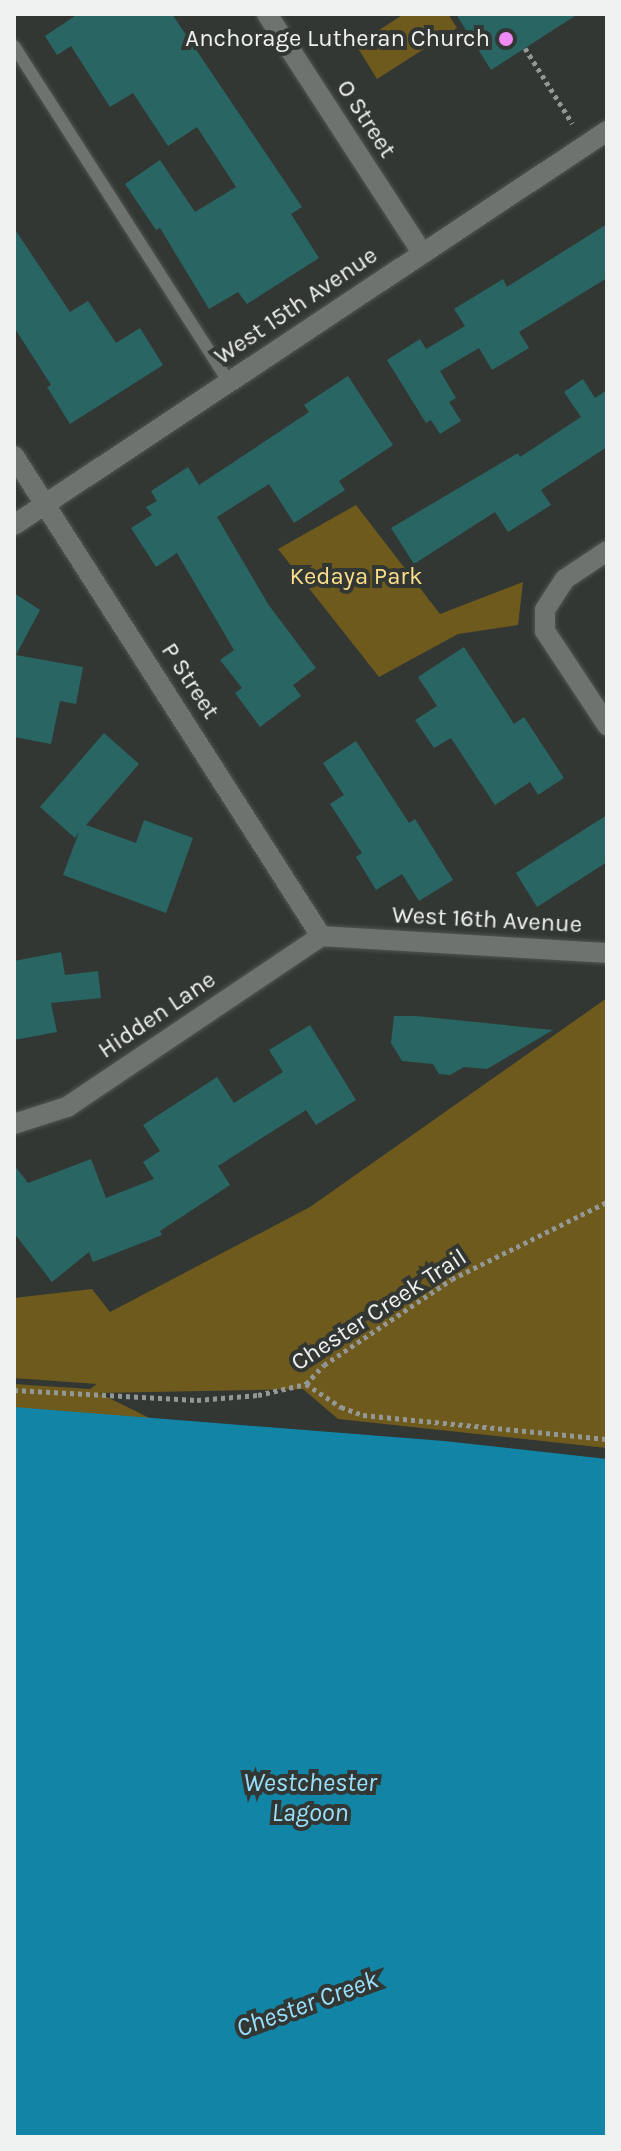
<!DOCTYPE html>
<style>
body{margin:0}
#map{position:relative;width:621px;height:2151px;overflow:hidden;background:#323734;font-family:Karla,sans-serif}
div>[style]{position:absolute}
[style*='--x']{left:calc(var(--x)*1px);top:calc(var(--y)*1px);width:calc(var(--w)*1px);rotate:calc(var(--a)*1deg)}
.green>*{inset:0;background:#6e5a1c}
.water>*{inset:0;background:#1285a6}
.building>*{inset:0;background:#296663}
.path>*{height:5px;margin-top:-2.5px;transform-origin:0;background:repeating-linear-gradient(90deg,#939795 0 4px,transparent 0 8px)}
.roads{filter:drop-shadow(0 0 2px #515552) drop-shadow(0 0 2px #515552)}
.lane>*{height:12px;margin:-6px;padding:0 6px;transform-origin:6px;border-radius:6px;background:#6e7370}
.street>*{height:20px;margin:-10px;padding:0 10px;transform-origin:10px;border-radius:10px;background:#6e7370}
.dots>*{width:22px;height:22px;translate:-50% -50%;box-sizing:border-box;border:4px solid #323734;border-radius:50%}
span{translate:-50% -50%;white-space:nowrap;text-align:center;line-height:1.15;-webkit-text-stroke:8px #323734;paint-order:stroke}
.poi-label{font-size:24px;color:#eef1ef}
.right{translate:-100% -50%;text-align:right}
.street-label{font-size:24px;color:#eef1ef}
.park-label{font-size:24px;color:#fbdd8a}
.water-label{font-size:26px;color:#99e0fc;font-style:italic}
.frame{position:absolute;inset:0;border:16px solid #eef1ef;pointer-events:none}
</style>
<div id="map">
<div class="green">
<div style="clip-path:polygon(404px 14px,448px 14px,457px 28px,377px 79px,356px 45px)"></div>
<div style="clip-path:polygon(356px 505px,440px 614px,523px 582px,518px 625px,458px 634px,379px 677px,278px 549px)"></div>
<div style="clip-path:polygon(607px 998px,607px 1448px,338px 1419px,303px 1389px,99px 1393px,216px 1451px,14px 1441px,14px 1384px,90px 1389px,97px 1384px,14px 1378px,14px 1298px,92px 1289px,110px 1312px,310px 1207px)"></div>
</div>
<div class="water">
<div style="clip-path:polygon(14px 1407px,444px 1441px,607px 1459px,607px 2137px,14px 2137px)"></div>
</div>
<div class="building">
<div style="clip-path:polygon(78px 14px,172px 14px,302px 207px,291px 214px,319px 258px,247px 304px,238px 292px,209px 309px,160px 228px,156px 230px,125px 184px,160px 160px,195px 212px,236px 187px,197px 127px,168px 146px,133px 93px,110px 107px,71px 46px,57px 55px,45px 36px)"></div>
<div style="clip-path:polygon(456px 14px,578px 14px,491px 70px)"></div>
<div style="clip-path:polygon(607px 224px,607px 278px,519px 332px,529px 348px,492px 370px,479px 348px,440px 371px,456px 398px,449px 402px,461px 421px,440px 434px,431px 420px,426px 423px,387px 360px,420px 339px,426px 349px,465px 326px,454px 309px,503px 279px,507px 287px)"></div>
<div style="clip-path:polygon(14px 228px,70px 312px,88px 301px,116px 343px,140px 328px,163px 365px,70px 424px,47px 387px,51px 385px,14px 327px)"></div>
<div style="clip-path:polygon(348px 376px,393px 445px,339px 481px,345px 490px,294px 523px,269px 484px,217px 517px,268px 604px,316px 668px,293px 685px,301px 696px,260px 727px,235px 693px,242px 688px,220px 660px,234px 650px,177px 553px,156px 567px,131px 528px,152px 515px,146px 507px,157px 501px,151px 491px,188px 467px,199px 485px,309px 412px,304px 405px)"></div>
<div style="clip-path:polygon(583px 379px,595px 398px,607px 390px,607px 447px,541px 490px,551px 505px,508px 532px,495px 512px,414px 564px,391px 528px,518px 453px,520px 457px,581px 417px,564px 392px)"></div>
<div style="clip-path:polygon(14px 593px,40px 610px,16px 655px,83px 667px,76px 704px,60px 701px,51px 744px,14px 737px)"></div>
<div style="clip-path:polygon(464px 647px,514px 724px,524px 717px,564px 778px,538px 795px,530px 782px,495px 805px,451px 738px,434px 748px,415px 720px,437px 706px,418px 677px)"></div>
<div style="clip-path:polygon(104px 733px,139px 764px,86px 825px,136px 843px,144px 820px,193px 838px,166px 913px,63px 875px,79px 832px,75px 838px,40px 807px)"></div>
<div style="clip-path:polygon(356px 741px,409px 823px,415px 819px,453px 880px,419px 901px,402px 874px,376px 890px,356px 857px,362px 853px,330px 804px,344px 795px,323px 763px)"></div>
<div style="clip-path:polygon(607px 815px,607px 862px,537px 907px,516px 873px)"></div>
<div style="clip-path:polygon(61px 952px,65px 975px,98px 971px,101px 998px,51px 1003px,57px 1032px,14px 1040px,14px 961px)"></div>
<div style="clip-path:polygon(394px 1016px,416px 1016px,553px 1030px,487px 1069px,464px 1067px,450px 1075px,439px 1074px,433px 1064px,402px 1061px,391px 1043px)"></div>
<div style="clip-path:polygon(310px 1025px,356px 1100px,316px 1125px,306px 1110px,218px 1166px,230px 1185px,160px 1231px,162px 1235px,93px 1262px,89px 1252px,52px 1282px,14px 1233px,14px 1165px,28px 1183px,91px 1159px,106px 1198px,154px 1179px,143px 1162px,160px 1151px,143px 1125px,217px 1077px,234px 1103px,283px 1072px,269px 1050px)"></div>
</div>
<div class="path">
<div style="--x:525;--y:48;--w:89;--a:57.9"></div>
<div style="--x:306;--y:1384;--w:42;--a:33.3"></div>
<div style="--x:341;--y:1407;--w:23;--a:20"></div>
<div style="--x:363;--y:1415;--w:245;--a:5.6"></div>
<div style="--x:14;--y:1390;--w:183;--a:3.1"></div>
<div style="--x:197;--y:1400;--w:61;--a:-4.7"></div>
<div style="--x:258;--y:1395;--w:49;--a:-12.9"></div>
<div style="--x:306;--y:1384;--w:26;--a:-47"></div>
<div style="--x:324;--y:1365;--w:154;--a:-33.9"></div>
<div style="--x:452;--y:1279;--w:173;--a:-26.4"></div>
</div>
<div class="roads">
<div class="lane">
<div style="--x:14;--y:46;--w:399;--a:57.4"></div>
</div>
<div class="street">
<div style="--x:267;--y:14;--w:285;--a:57"></div>
<div style="--x:14;--y:456;--w:570;--a:57.4"></div>
<div style="--x:14;--y:525;--w:712;--a:-33.6"></div>
<div style="--x:607;--y:551;--w:50;--a:146.3"></div>
<div style="--x:565;--y:579;--w:37;--a:123"></div>
<div style="--x:545;--y:610;--w:21;--a:90"></div>
<div style="--x:545;--y:631;--w:113;--a:56.6"></div>
<div style="--x:321;--y:936;--w:287;--a:3.4"></div>
<div style="--x:14;--y:1124;--w:56;--a:-17.8"></div>
<div style="--x:67;--y:1107;--w:306;--a:-33.9"></div>
</div>
</div>
<div class="dots">
<div style="left:506px;top:39px;background:#f08bf5"></div>
</div>
<div class="poi-label">
<span class="right" style="left:490px;top:39px">Anchorage Lutheran Church</span>
</div>
<div class="street-label">
<span style="left:366px;top:119px;rotate:57deg">O Street</span>
<span style="left:296px;top:306px;rotate:-34deg">West 15th Avenue</span>
<span style="left:190px;top:681px;rotate:57deg">P Street</span>
<span style="left:487px;top:920px;rotate:3deg">West 16th Avenue</span>
<span style="left:157px;top:1015px;rotate:-34deg">Hidden Lane</span>
<span style="left:379px;top:1310px;rotate:-33deg">Chester Creek Trail</span>
</div>
<div class="park-label">
<span style="left:356px;top:577px">Kedaya Park</span>
</div>
<div class="water-label">
<span style="left:310px;top:1798px">Westchester<br>Lagoon</span>
<span style="left:307px;top:2004px;rotate:-20deg">Chester Creek</span>
</div>
<div class="frame"></div>
</div>
